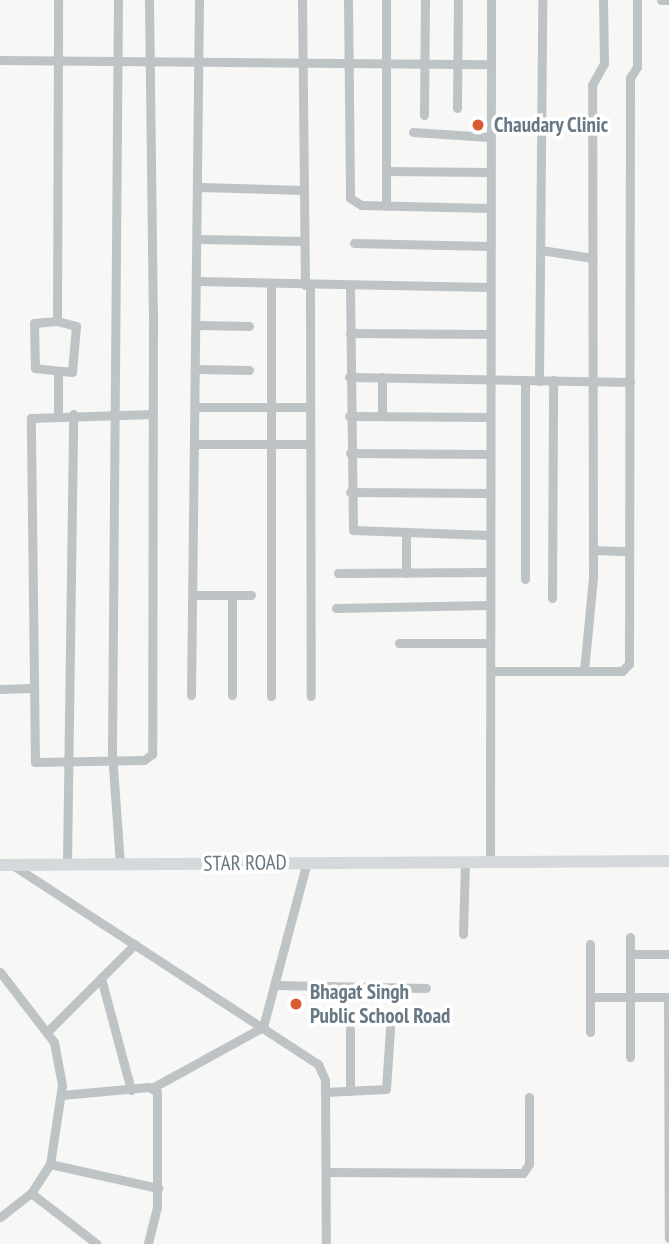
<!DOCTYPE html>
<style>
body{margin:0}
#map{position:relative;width:669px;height:1244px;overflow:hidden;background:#f7f7f5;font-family:"PT Sans Narrow",sans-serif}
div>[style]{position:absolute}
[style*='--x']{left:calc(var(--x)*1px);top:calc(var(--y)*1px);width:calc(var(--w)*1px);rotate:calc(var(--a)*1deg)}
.street>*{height:9px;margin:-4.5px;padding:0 4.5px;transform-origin:4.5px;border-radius:4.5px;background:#bec3c6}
.secondary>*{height:12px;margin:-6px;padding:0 6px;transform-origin:6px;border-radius:6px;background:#d5d9dc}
.dots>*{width:19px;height:19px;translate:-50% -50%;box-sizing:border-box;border:4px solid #fff;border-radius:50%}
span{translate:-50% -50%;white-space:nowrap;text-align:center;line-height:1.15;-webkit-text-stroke:7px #fff;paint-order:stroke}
.poi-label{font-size:21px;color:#687884;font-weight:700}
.left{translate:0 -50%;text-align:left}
.street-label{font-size:21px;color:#687884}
</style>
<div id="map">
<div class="street">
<div style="--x:118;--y:0;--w:753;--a:90.46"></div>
<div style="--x:112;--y:753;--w:111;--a:85.9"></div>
<div style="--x:149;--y:0;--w:309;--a:89.3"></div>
<div style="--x:153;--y:309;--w:445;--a:90.1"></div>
<div style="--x:152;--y:754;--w:10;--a:143"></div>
<div style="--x:144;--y:760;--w:109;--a:178.9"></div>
<div style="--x:35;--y:762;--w:344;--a:-90.7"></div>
<div style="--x:31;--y:418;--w:122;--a:-1.9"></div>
<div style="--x:302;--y:0;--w:285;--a:89.4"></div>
<div style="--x:348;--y:0;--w:198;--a:89.4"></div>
<div style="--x:350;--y:198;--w:13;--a:32"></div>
<div style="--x:361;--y:205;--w:128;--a:1.3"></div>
<div style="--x:661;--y:0;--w:8;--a:0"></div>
<div style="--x:0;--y:60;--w:490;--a:0.5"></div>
<div style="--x:457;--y:108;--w:108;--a:-89.5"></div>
<div style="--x:424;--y:115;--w:115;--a:-89.5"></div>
<div style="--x:413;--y:132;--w:76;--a:3.8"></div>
<div style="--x:386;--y:171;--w:103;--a:0.6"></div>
<div style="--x:198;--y:187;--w:105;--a:1.6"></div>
<div style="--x:386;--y:206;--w:206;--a:-90"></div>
<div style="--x:198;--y:239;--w:106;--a:1.1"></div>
<div style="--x:354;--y:243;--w:135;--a:1.3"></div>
<div style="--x:541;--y:250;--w:52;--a:8.9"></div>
<div style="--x:199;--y:281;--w:290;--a:1.2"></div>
<div style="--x:271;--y:284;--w:412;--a:90"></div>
<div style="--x:310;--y:285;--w:411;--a:89.9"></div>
<div style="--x:350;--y:285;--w:245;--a:89.3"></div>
<div style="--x:353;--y:530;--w:136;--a:2.1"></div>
<div style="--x:57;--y:321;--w:321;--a:-89.8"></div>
<div style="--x:57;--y:321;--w:20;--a:15"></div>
<div style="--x:76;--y:326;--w:46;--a:95"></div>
<div style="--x:72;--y:372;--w:37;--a:-174"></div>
<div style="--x:35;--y:368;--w:45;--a:-91.3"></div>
<div style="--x:34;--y:323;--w:23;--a:-5"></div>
<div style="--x:199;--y:325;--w:50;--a:1.1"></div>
<div style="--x:350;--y:333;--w:140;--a:0.4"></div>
<div style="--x:198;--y:369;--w:51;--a:1.1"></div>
<div style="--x:58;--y:372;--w:42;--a:90"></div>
<div style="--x:349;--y:377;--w:281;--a:1"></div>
<div style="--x:525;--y:380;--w:199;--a:90"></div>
<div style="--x:539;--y:381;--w:381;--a:-89.5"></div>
<div style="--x:198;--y:407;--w:112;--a:0"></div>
<div style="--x:349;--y:416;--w:140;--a:0.4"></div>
<div style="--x:382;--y:416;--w:39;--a:-90"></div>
<div style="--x:197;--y:444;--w:113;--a:0"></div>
<div style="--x:350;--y:453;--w:139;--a:0.4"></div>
<div style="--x:350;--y:492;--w:139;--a:0.4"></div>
<div style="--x:593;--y:550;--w:35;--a:2"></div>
<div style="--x:338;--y:573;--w:151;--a:-0.4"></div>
<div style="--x:406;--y:573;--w:40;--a:-90"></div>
<div style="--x:193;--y:595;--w:58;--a:0"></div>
<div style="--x:232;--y:595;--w:100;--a:90"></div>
<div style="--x:552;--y:598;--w:218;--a:-89.7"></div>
<div style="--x:336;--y:608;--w:153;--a:-1.1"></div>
<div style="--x:399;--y:643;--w:91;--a:0"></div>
<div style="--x:491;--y:671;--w:131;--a:0"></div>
<div style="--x:622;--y:671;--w:10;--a:-45"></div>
<div style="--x:629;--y:664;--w:586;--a:-89.9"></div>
<div style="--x:630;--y:78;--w:13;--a:-58"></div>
<div style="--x:637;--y:67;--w:67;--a:-90"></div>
<div style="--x:584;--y:671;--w:94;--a:-84.5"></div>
<div style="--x:593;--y:577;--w:492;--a:-90.1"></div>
<div style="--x:592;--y:85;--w:25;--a:-61"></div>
<div style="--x:604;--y:63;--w:63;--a:-90.9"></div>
<div style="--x:0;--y:689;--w:31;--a:-2"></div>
<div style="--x:191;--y:695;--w:695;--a:-89.34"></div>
<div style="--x:490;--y:862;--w:862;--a:-89.93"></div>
<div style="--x:67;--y:863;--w:449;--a:-89.2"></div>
<div style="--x:14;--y:866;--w:363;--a:33.1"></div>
<div style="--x:318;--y:1064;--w:17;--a:66"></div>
<div style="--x:325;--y:1080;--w:164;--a:89.7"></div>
<div style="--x:463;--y:934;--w:73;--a:-88.4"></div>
<div style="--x:630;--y:937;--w:120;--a:90"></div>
<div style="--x:590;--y:944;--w:88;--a:90"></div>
<div style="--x:630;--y:954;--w:39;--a:0"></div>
<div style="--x:0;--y:972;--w:88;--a:52.4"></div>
<div style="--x:54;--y:1042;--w:44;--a:79.5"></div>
<div style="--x:62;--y:1085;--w:80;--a:98.6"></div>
<div style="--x:50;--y:1164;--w:35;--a:123"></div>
<div style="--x:31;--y:1193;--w:39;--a:142"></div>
<div style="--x:101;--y:978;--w:116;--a:75"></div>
<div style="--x:274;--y:985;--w:152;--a:1.1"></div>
<div style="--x:590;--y:997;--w:79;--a:0"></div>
<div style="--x:668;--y:997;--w:241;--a:89.8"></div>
<div style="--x:47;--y:1032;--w:124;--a:-45"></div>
<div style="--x:152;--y:1088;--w:127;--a:-28.8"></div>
<div style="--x:263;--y:1027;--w:171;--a:-75.1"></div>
<div style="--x:350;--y:1091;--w:62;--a:-90"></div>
<div style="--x:325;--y:1092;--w:61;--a:-2.8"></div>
<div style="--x:386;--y:1089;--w:61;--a:-86.2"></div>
<div style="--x:62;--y:1095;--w:87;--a:-5.3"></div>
<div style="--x:149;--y:1087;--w:9;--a:32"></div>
<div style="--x:157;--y:1092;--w:115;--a:90"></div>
<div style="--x:157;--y:1207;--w:38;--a:104"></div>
<div style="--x:50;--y:1164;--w:111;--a:12.5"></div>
<div style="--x:326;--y:1172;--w:197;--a:0.3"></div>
<div style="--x:523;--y:1173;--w:11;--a:-56"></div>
<div style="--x:529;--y:1164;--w:67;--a:-90"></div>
<div style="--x:31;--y:1193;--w:83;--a:37.7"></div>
</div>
<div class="secondary">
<div style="--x:0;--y:865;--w:669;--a:-0.34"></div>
</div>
<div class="dots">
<div style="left:478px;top:125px;background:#d95a33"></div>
<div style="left:296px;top:1004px;background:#d95a33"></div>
</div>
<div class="poi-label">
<span class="left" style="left:494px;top:125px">Chaudary Clinic</span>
<span class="left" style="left:310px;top:1004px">Bhagat Singh<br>Public School Road</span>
</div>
<div class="street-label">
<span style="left:245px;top:863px;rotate:-1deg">STAR ROAD</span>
</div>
</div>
